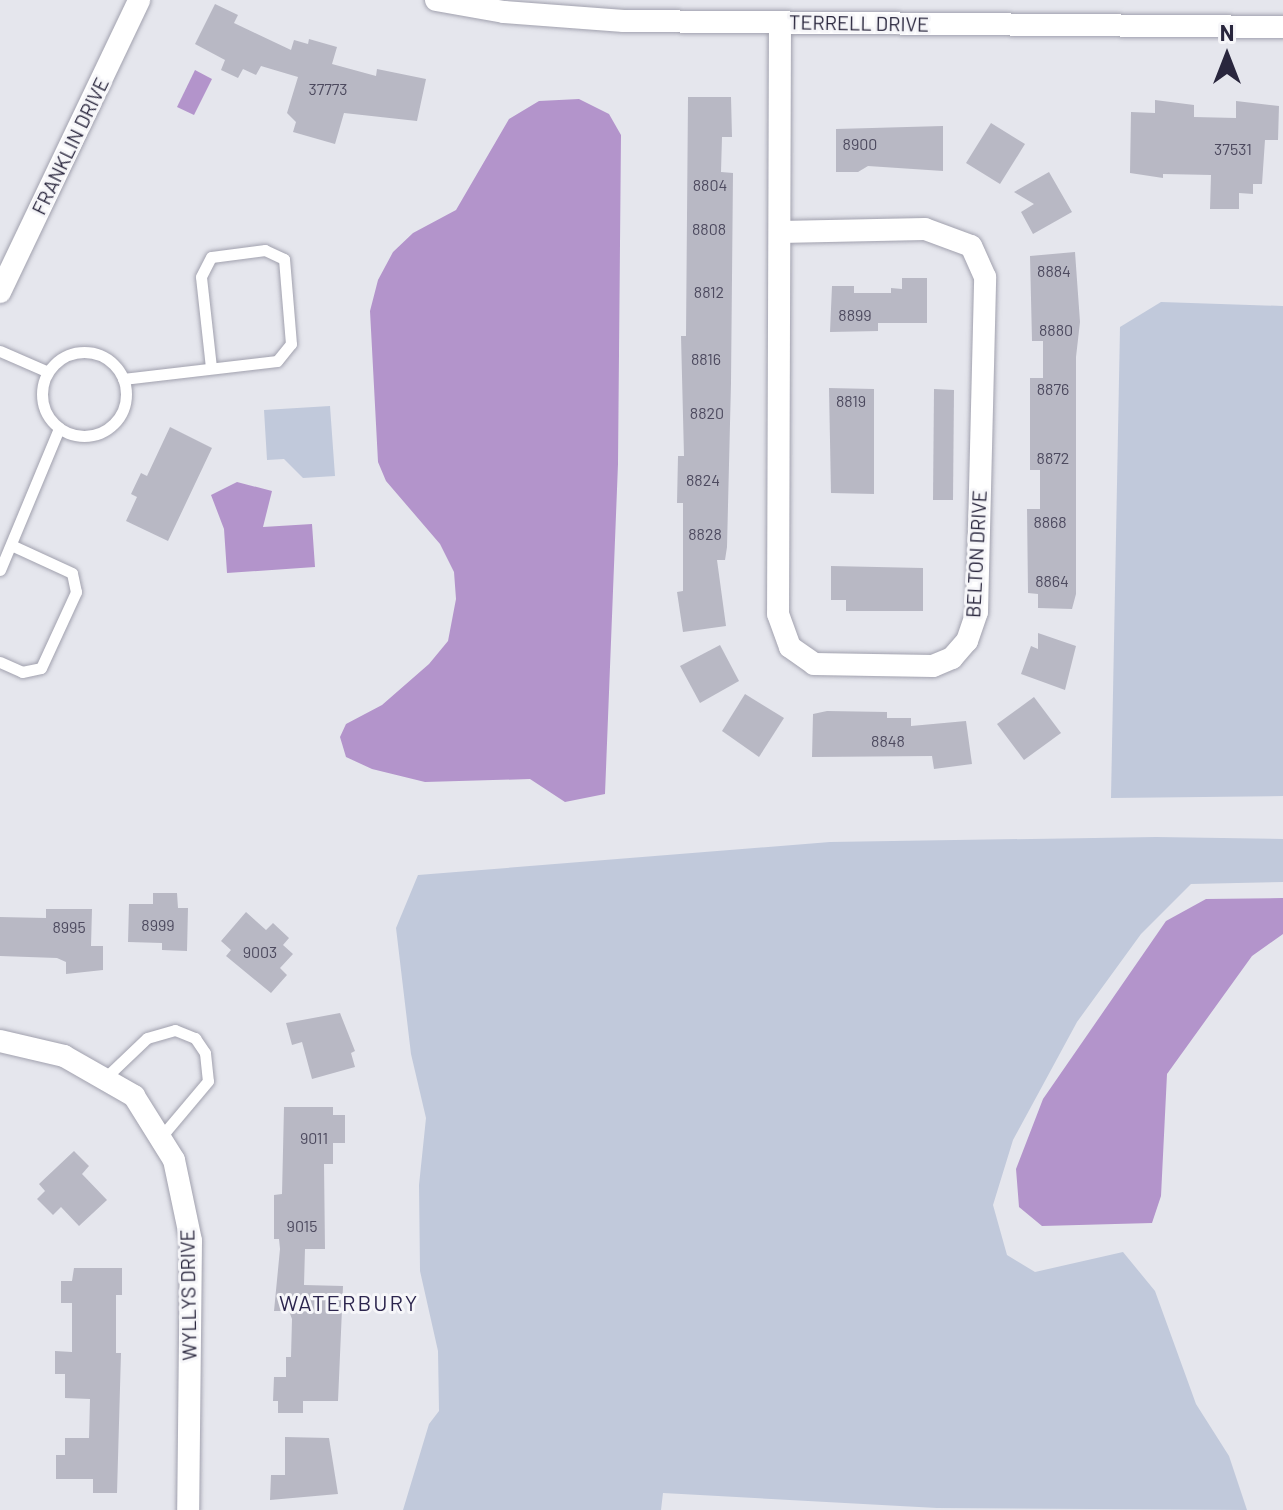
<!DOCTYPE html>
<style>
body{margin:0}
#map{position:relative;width:1283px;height:1510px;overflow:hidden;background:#e5e6ed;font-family:Barlow,sans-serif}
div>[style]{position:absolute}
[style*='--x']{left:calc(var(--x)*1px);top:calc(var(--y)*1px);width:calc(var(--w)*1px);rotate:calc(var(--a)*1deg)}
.green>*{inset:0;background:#c1c9db}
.water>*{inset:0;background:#b394cb}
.building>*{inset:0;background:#b8b8c4}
.roads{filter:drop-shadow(0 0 2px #a1a1ae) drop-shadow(0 0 2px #a1a1ae)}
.service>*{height:11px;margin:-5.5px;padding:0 5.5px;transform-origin:5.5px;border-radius:5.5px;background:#fff}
.service>.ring{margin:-5.5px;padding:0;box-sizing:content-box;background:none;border:11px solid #fff;border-radius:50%}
.minor>*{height:22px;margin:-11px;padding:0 11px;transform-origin:11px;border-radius:11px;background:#fff}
span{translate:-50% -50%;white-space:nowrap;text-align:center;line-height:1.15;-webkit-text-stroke:6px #f6f6f9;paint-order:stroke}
.number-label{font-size:16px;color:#4d4a5f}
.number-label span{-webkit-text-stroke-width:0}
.street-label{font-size:20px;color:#29263d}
.neighbourhood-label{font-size:22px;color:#2b244d;letter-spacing:2px}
.north{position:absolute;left:1187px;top:16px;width:80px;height:80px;-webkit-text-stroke:6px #f6f6f9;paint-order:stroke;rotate:0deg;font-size:22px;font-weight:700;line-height:32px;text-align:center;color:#29263d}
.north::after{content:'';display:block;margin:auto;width:28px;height:36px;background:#29263d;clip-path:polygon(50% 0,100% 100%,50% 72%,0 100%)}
</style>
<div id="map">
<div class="green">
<div style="clip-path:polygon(1161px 302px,1283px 306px,1283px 796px,1111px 798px,1120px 327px)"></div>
<div style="clip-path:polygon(330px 406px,335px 476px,303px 478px,284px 459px,267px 460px,264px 410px)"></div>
<div style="clip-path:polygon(1156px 837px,1283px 839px,1283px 882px,1191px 884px,1141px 934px,1077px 1022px,1013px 1140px,993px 1205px,1007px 1255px,1035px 1272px,1123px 1252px,1155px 1291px,1196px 1404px,1229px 1456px,1247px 1510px,937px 1508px,663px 1493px,661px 1510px,403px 1510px,429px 1424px,439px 1411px,438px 1351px,420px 1271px,419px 1185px,426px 1118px,411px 1054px,396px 928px,418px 875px,830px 842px)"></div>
</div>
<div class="water">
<div style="clip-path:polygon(195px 70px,212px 79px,194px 115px,177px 107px)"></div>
<div style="clip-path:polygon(579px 99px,609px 114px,621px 135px,618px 464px,605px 794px,565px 802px,530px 779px,425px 782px,372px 769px,346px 757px,340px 737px,346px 724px,382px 705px,429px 664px,448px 641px,456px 599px,454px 572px,440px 544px,386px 481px,378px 462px,370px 311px,378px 280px,393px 252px,413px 233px,456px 210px,509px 119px,539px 101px)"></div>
<div style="clip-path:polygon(237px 482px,272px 491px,263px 527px,312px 524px,315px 567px,227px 573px,224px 529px,211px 495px)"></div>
<div style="clip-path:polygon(1283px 898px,1283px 934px,1252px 956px,1167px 1074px,1161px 1196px,1152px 1223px,1042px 1226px,1019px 1207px,1016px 1169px,1043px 1099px,1166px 921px,1206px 899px)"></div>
</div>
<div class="building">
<div style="clip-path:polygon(215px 4px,238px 15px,234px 23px,291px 50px,294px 40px,308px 44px,309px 39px,337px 47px,332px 64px,376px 76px,377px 69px,426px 79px,417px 121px,344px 113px,335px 144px,293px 132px,296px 122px,287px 113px,298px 77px,261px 66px,256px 75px,243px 69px,238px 78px,221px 70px,225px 60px,195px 44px)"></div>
<div style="clip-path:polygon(688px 97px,731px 97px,732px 137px,722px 137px,721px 172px,733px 173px,731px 383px,727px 547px,725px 560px,717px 560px,726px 626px,683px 632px,677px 592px,683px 591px,683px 503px,677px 503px,678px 456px,684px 456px,681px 336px,686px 336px)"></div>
<div style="clip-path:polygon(1155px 100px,1194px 105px,1194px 117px,1236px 118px,1236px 101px,1279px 106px,1278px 140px,1265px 140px,1262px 184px,1253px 184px,1253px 194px,1239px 193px,1239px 209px,1210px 209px,1211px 175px,1163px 174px,1163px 178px,1130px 173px,1131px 112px,1155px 113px)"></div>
<div style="clip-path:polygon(991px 123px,1025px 144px,1000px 184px,966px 163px)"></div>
<div style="clip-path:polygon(943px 126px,943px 171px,868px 166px,858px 172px,836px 172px,836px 129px)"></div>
<div style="clip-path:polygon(1049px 172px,1072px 212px,1033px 234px,1021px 212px,1034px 204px,1014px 192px)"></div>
<div style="clip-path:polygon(1075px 252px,1080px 322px,1076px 357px,1076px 594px,1072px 609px,1038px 608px,1038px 594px,1028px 593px,1027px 509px,1040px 509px,1040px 470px,1030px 470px,1030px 378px,1043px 378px,1043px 341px,1032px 341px,1030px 256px)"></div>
<div style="clip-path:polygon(902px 278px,927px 278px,927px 323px,878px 323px,878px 331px,830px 332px,832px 286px,854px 286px,854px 293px,891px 293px,891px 288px,902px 289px)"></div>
<div style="clip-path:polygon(829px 388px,874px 389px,874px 494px,831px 493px)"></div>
<div style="clip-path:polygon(934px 389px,954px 390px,953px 500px,933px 500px)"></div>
<div style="clip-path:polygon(170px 427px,212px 448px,168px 541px,126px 521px,137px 497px,131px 494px,141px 473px,147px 476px)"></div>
<div style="clip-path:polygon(831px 566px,923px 568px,923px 611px,846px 611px,846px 600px,831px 600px)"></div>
<div style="clip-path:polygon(1038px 633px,1076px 646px,1065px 690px,1021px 674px,1031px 646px,1038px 649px)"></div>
<div style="clip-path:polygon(720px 645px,739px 681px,700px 703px,680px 666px)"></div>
<div style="clip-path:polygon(745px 694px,784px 718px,759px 757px,722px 731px)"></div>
<div style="clip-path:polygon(1034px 697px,1061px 733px,1024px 760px,997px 724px)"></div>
<div style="clip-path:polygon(827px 711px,887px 712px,887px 718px,911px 718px,911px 726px,966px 721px,972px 764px,934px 769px,932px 756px,812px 757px,813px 714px)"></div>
<div style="clip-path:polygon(153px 893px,177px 893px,178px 908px,188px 908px,187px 951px,162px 950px,162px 943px,128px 942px,129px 904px,153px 904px)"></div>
<div style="clip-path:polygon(46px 909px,92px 909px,91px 946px,103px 946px,103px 970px,66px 974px,66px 962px,57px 958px,0 956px,0 917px,46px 918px)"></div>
<div style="clip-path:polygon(246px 912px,266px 930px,273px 923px,289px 938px,283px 945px,293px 954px,280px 968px,287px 975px,271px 993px,226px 956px,231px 950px,221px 941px)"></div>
<div style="clip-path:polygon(340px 1013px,355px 1051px,351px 1053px,355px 1067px,312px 1079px,302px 1042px,292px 1045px,286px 1023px)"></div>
<div style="clip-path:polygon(284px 1107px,333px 1107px,333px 1115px,345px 1115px,345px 1143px,333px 1143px,333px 1164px,324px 1164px,325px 1249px,305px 1249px,304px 1285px,343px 1286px,338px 1401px,303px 1401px,303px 1413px,278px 1413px,278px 1401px,273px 1401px,274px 1377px,286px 1377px,286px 1357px,291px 1357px,292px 1319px,289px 1311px,274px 1311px,280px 1249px,279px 1239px,274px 1239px,274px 1195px,282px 1194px)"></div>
<div style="clip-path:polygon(74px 1151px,89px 1166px,82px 1174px,107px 1200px,79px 1226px,61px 1207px,53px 1215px,37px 1199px,45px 1191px,39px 1184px)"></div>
<div style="clip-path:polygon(74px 1268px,122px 1268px,122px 1295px,116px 1295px,116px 1353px,121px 1353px,117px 1493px,93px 1493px,93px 1479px,56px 1479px,56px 1455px,65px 1455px,65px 1438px,89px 1438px,90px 1399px,65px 1398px,65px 1374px,55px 1374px,55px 1351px,72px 1352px,72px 1303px,61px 1303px,61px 1281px,72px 1281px)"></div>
<div style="clip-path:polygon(285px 1437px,329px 1438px,338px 1494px,270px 1500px,271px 1475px,285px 1475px)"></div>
</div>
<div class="roads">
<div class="service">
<div style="--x:0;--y:351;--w:52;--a:23.6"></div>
<div class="ring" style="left:42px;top:352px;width:73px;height:73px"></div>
<div style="--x:123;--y:379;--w:155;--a:-6.7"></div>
<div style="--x:277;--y:361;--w:22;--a:-51"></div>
<div style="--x:291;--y:344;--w:85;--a:-94.7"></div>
<div style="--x:284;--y:259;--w:21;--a:-155"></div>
<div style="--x:265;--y:250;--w:54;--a:172.6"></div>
<div style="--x:211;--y:257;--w:22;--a:117"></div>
<div style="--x:201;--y:277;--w:91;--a:83.7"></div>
<div style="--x:0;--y:570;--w:154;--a:-67.4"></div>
<div style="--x:0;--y:662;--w:24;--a:24"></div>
<div style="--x:22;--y:672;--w:19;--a:-12"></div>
<div style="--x:41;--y:668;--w:84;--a:-65.3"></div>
<div style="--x:76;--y:592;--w:19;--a:-102"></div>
<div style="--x:72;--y:573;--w:67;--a:-155.3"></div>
<div style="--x:104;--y:1079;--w:59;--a:-43.6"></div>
<div style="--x:147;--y:1038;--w:29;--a:-16"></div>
<div style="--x:175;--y:1030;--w:22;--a:22"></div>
<div style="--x:195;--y:1038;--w:18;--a:56"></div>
<div style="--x:205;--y:1053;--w:28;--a:84"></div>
<div style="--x:208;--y:1081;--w:75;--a:130.1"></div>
</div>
<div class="minor">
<div style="--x:436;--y:0;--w:69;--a:10"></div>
<div style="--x:504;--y:12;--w:120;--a:4.3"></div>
<div style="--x:624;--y:21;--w:659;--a:0.52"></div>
<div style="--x:780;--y:22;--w:592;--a:90.19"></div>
<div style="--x:778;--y:614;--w:35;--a:70"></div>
<div style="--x:790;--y:647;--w:29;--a:35"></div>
<div style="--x:814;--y:664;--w:119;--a:1"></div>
<div style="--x:933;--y:666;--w:21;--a:-23"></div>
<div style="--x:952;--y:658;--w:23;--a:-49"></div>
<div style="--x:967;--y:641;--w:31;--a:-71"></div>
<div style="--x:977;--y:612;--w:335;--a:-88.6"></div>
<div style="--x:985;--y:277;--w:34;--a:-114"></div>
<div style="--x:971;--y:246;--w:49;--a:-159.7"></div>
<div style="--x:925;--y:229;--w:145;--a:178.8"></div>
<div style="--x:0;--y:292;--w:323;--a:-64.5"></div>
<div style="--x:0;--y:1041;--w:66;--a:13.2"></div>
<div style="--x:64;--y:1056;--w:81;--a:29.7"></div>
<div style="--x:134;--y:1096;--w:75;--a:58"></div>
<div style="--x:174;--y:1160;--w:83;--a:78.1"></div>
<div style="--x:191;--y:1241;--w:269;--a:90.6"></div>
</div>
</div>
<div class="number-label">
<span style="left:328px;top:89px">37773</span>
<span style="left:860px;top:144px">8900</span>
<span style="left:1233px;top:149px">37531</span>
<span style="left:710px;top:185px">8804</span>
<span style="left:709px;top:229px">8808</span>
<span style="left:1054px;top:271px">8884</span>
<span style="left:709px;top:292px">8812</span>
<span style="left:855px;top:315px">8899</span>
<span style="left:1056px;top:330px">8880</span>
<span style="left:706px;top:359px">8816</span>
<span style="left:1053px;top:389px">8876</span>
<span style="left:851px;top:401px">8819</span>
<span style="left:707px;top:413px">8820</span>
<span style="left:1053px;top:458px">8872</span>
<span style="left:703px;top:480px">8824</span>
<span style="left:1050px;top:522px">8868</span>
<span style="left:705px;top:534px">8828</span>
<span style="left:1052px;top:581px">8864</span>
<span style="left:888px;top:741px">8848</span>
<span style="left:158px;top:925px">8999</span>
<span style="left:69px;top:927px">8995</span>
<span style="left:260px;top:952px">9003</span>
<span style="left:314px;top:1138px">9011</span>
<span style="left:302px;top:1226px">9015</span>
</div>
<div class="street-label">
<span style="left:859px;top:23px;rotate:1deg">TERRELL DRIVE</span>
<span style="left:70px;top:146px;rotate:-64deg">FRANKLIN DRIVE</span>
<span style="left:976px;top:554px;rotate:-87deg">BELTON DRIVE</span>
<span style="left:188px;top:1295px;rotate:-91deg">WYLLYS DRIVE</span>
</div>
<div class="neighbourhood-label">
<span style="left:349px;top:1303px">WATERBURY</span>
</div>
<div class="north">N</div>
</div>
